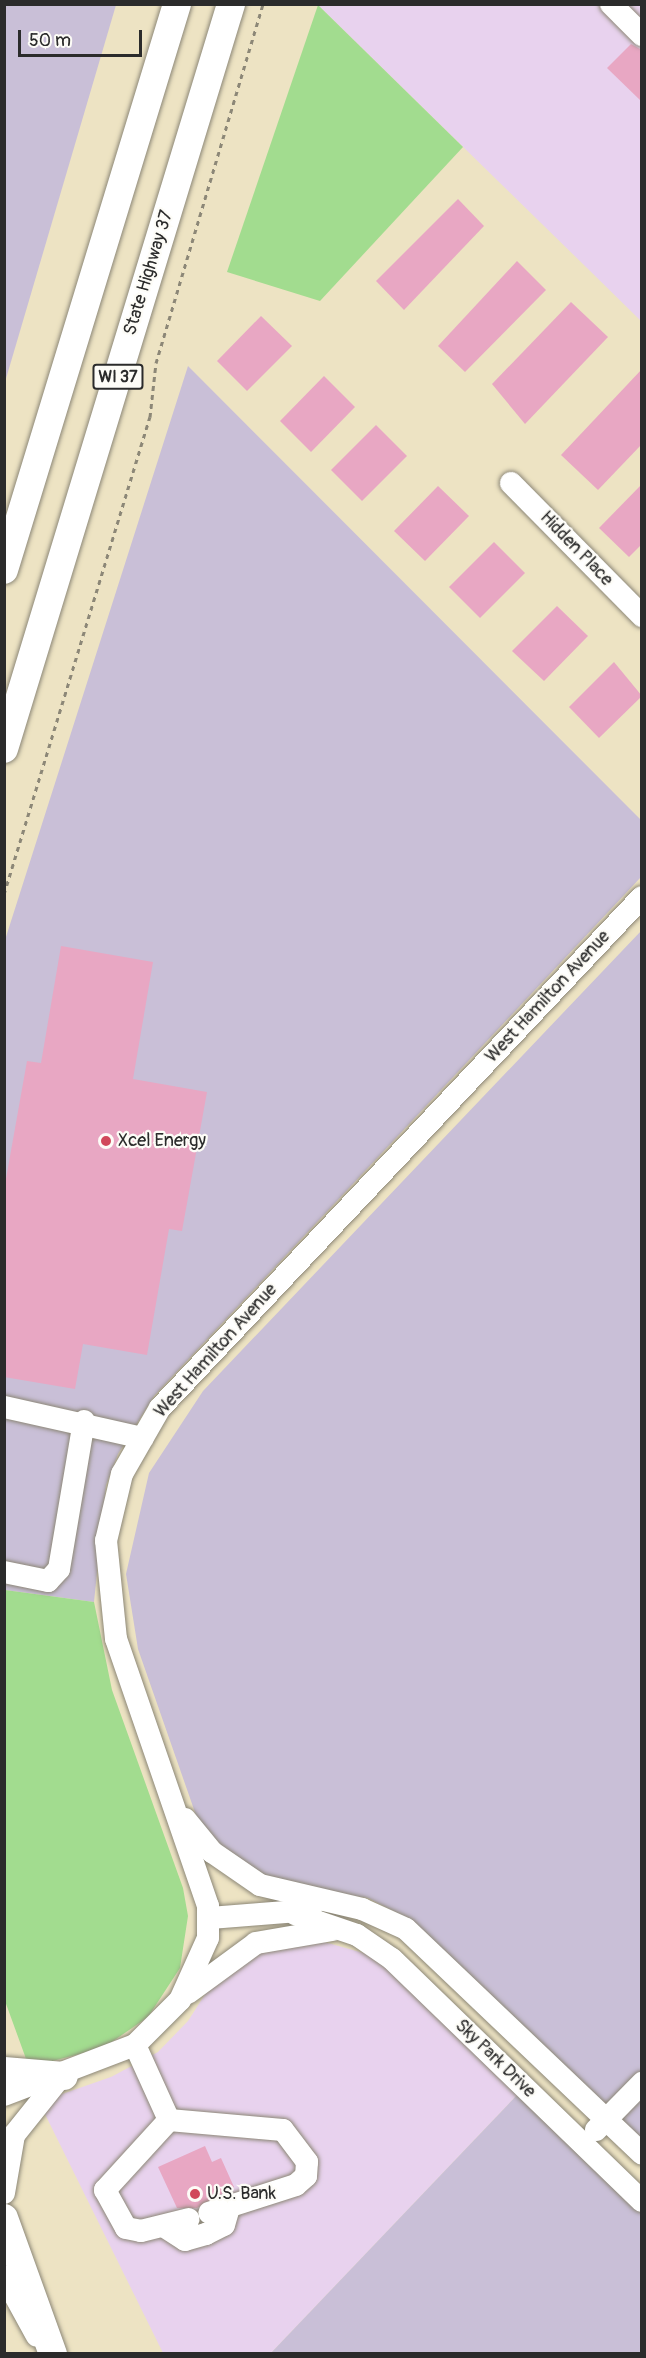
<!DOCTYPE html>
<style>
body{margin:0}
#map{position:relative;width:646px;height:2358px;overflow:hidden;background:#ede3c3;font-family:Pangolin,sans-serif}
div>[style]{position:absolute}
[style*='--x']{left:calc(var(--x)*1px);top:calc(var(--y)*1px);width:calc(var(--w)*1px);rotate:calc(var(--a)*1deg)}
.built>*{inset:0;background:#e8d2ee}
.industrial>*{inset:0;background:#c9bfd7}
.green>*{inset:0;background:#a2dc8f}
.building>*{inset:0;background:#e8a7c3}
.path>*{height:3px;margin-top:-1.5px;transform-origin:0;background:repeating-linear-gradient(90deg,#8c8777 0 4.5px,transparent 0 9px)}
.roads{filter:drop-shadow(0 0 2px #8c8777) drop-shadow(0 0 2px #8c8777)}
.minor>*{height:22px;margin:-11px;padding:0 11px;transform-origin:11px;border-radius:11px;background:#fff}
.major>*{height:28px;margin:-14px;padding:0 14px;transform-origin:14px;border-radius:14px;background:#fff}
.dots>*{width:16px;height:16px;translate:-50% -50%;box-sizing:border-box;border:3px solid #fdfcf7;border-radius:50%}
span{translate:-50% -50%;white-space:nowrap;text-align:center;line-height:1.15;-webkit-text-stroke:4.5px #fdfcf7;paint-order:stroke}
.shield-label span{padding:2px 4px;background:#fdfcf7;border:2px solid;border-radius:4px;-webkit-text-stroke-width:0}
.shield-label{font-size:16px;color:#2b2b2b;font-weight:700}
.street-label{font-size:18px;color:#2b2b2b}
.poi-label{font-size:18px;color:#2b2b2b}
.left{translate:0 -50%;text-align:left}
.frame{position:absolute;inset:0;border:6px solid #2b2b2b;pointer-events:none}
.scale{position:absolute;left:18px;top:30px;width:124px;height:27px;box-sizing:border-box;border:3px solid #2b2b2b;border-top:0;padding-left:8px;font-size:18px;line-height:21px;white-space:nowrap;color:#2b2b2b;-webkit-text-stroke:4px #fdfcf7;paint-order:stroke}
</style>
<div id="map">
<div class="built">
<div style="clip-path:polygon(318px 5px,641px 5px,641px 321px,586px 267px)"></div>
<div style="clip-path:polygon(314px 1939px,374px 1956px,518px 2094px,270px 2354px,163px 2353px,39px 2102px,111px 2077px,158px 2052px,188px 2021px,213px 1982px,239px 1959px)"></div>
</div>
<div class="industrial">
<div style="clip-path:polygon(5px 4px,116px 5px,5px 382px,4px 5px)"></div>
<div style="clip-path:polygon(188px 366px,641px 820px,641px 877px,154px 1396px,118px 1454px,106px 1485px,94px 1602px,5px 1590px,5px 940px)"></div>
<div style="clip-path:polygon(641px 931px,641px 2143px,413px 1921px,368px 1898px,291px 1888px,237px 1865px,198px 1821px,138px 1649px,126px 1574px,149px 1473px,203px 1391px)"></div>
<div style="clip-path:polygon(518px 2094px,641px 2213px,641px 2353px,270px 2354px)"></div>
</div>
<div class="green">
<div style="clip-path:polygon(318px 5px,463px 147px,320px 301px,227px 272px)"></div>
<div style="clip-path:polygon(5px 1590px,94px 1602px,112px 1690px,183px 1888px,188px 1916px,180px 1968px,148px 2017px,103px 2048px,29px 2067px,5px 2001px)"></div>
</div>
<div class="building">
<div style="clip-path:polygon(631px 44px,642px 50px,642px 102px,607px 68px)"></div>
<div style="clip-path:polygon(458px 199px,484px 226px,404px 310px,376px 281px)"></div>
<div style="clip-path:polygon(517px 261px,546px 290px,465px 372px,438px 346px)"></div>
<div style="clip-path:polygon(571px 302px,608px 337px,525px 424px,492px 384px)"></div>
<div style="clip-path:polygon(261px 316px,292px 346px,247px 391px,217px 361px)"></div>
<div style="clip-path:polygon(642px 369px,642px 444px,598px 490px,561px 455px)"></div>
<div style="clip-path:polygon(324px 376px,355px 407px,311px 452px,280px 421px)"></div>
<div style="clip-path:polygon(376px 425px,407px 456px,362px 501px,331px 470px)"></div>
<div style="clip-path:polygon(642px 484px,642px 544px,629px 557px,599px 528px)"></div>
<div style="clip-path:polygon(438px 486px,469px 516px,425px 561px,394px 531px)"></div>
<div style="clip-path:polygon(494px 542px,525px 573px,480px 618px,449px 587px)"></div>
<div style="clip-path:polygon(557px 606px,588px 636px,544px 681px,512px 651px)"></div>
<div style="clip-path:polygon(614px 662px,642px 696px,599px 738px,569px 707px)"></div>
<div style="clip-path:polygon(61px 946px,153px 962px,133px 1079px,207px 1092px,182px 1231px,169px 1229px,147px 1355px,83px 1344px,75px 1389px,4px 1377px,4px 1190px,27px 1061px,41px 1063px)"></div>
<div style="clip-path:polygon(205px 2146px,212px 2162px,221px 2158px,234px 2187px,197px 2208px,177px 2208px,158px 2167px)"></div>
</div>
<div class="path">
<div style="--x:4;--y:894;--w:499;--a:-73"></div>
<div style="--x:150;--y:417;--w:54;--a:-83.7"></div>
<div style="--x:156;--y:363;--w:375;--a:-73.4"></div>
</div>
<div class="roads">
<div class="minor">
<div style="--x:611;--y:4;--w:44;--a:45"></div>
<div style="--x:511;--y:483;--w:187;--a:45.4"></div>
<div style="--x:4;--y:1407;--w:142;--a:12.6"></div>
<div style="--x:4;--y:1572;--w:45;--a:11.6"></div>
<div style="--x:48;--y:1581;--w:16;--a:-47"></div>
<div style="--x:59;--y:1569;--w:150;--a:-80.4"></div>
<div style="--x:185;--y:1819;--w:43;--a:50.7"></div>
<div style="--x:212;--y:1852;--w:58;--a:34.5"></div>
<div style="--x:260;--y:1885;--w:105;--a:13.2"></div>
<div style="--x:362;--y:1909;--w:48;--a:24.4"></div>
<div style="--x:406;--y:1929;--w:326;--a:43.6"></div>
<div style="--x:295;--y:1914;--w:65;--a:18.7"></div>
<div style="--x:357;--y:1935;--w:42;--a:34.4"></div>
<div style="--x:392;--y:1959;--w:348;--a:44.1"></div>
<div style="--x:210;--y:1918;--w:101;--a:-4.5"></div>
<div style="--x:188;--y:1993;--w:84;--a:-36.3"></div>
<div style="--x:256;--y:1943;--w:77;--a:-9.7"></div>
<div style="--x:135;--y:2045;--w:82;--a:65.6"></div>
<div style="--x:169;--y:2120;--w:95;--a:132.4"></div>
<div style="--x:105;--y:2190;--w:43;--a:61.1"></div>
<div style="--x:126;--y:2228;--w:15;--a:11"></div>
<div style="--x:141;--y:2231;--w:49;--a:-14"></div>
<div style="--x:4;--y:2095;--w:140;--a:-20.9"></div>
<div style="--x:135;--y:2045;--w:64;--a:-45"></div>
<div style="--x:180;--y:2000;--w:68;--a:-65.7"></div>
<div style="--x:208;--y:1938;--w:32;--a:-90"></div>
<div style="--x:208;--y:1906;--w:282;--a:-109"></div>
<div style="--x:116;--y:1639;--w:99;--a:-95.8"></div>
<div style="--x:106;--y:1541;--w:69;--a:-76.6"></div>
<div style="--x:122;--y:1474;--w:76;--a:-60.1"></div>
<div style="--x:160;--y:1408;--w:702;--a:-46.67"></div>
<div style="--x:169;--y:2120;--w:114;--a:5"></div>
<div style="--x:283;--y:2130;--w:40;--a:53"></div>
<div style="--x:307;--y:2162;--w:14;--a:94"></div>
<div style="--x:306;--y:2176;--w:13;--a:138"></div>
<div style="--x:296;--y:2185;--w:91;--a:162.2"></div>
<div style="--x:596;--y:2130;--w:66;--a:-45.6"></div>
<div style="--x:4;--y:2193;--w:59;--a:-80.2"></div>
<div style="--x:14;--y:2135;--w:70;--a:-51.3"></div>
<div style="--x:165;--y:2227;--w:24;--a:33"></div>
<div style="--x:185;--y:2240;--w:22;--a:-16"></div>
<div style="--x:206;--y:2234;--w:20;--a:-27"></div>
<div style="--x:224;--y:2225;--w:19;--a:-74"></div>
<div style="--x:4;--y:2276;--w:68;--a:61.2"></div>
</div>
<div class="major">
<div style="--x:4;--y:570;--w:592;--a:-73"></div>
<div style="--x:4;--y:749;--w:779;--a:-73.05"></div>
<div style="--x:4;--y:2071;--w:60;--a:4.8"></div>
<div style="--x:4;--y:2218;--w:145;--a:70.2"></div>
</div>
</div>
<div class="dots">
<div style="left:106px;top:1141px;background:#d1495b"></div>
<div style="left:195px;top:2194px;background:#d1495b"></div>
</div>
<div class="shield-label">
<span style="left:118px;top:377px">WI 37</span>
</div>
<div class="street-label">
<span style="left:149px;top:273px;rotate:-73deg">State Highway 37</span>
<span style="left:576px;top:549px;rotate:46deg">Hidden Place</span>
<span style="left:548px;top:997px;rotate:-47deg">West Hamilton Avenue</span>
<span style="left:216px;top:1351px;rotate:-48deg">West Hamilton Avenue</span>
<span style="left:495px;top:2059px;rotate:44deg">Sky Park Drive</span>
</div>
<div class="poi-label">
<span class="left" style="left:118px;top:1141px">Xcel Energy</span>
<span class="left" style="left:207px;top:2194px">U.S. Bank</span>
</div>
<div class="frame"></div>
<div class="scale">50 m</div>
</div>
